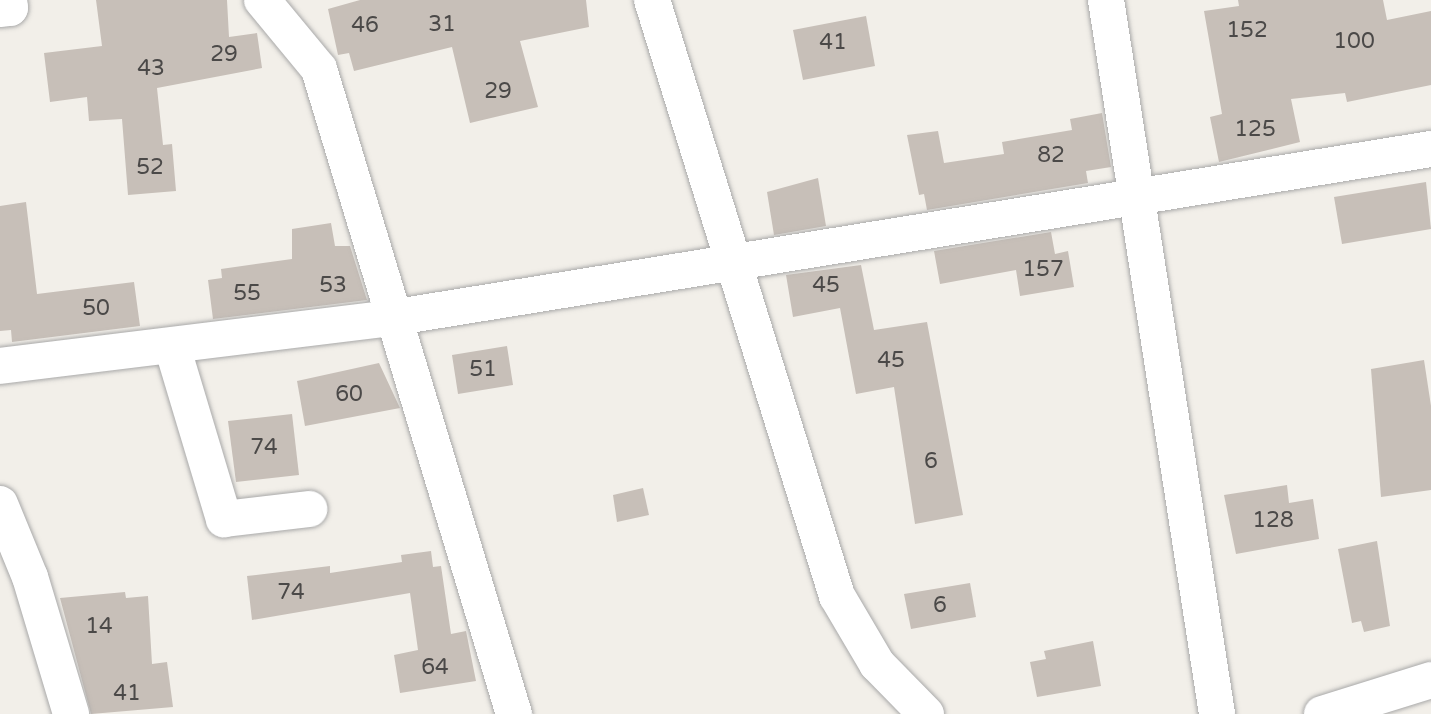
<!DOCTYPE html>
<style>
body{margin:0}
#map{position:relative;width:1431px;height:714px;overflow:hidden;background:#f2efe9;font-family:"Varela Round",sans-serif}
div>[style]{position:absolute}
[style*='--x']{left:calc(var(--x)*1px);top:calc(var(--y)*1px);width:calc(var(--w)*1px);rotate:calc(var(--a)*1deg)}
.building>*{inset:0;background:#c7bfb8}
.roads{filter:drop-shadow(0 0 2px #a9a9a9) drop-shadow(0 0 2px #a9a9a9)}
.minor>*{height:36px;margin:-18px;padding:0 18px;transform-origin:18px;border-radius:18px;background:#fff}
span{translate:-50% -50%;white-space:nowrap;text-align:center;line-height:1.15;-webkit-text-stroke:8px #fff;paint-order:stroke}
.number-label{font-size:22px;color:#4b4948}
.number-label span{-webkit-text-stroke-width:0}
</style>
<div id="map">
<div class="building">
<div style="clip-path:polygon(96px 0,227px 0,229px 37px,257px 33px,262px 68px,157px 88px,163px 145px,172px 144px,176px 191px,128px 195px,122px 119px,89px 121px,87px 97px,50px 102px,44px 53px,102px 46px)"></div>
<div style="clip-path:polygon(360px 0,586px 0,589px 27px,520px 41px,538px 107px,470px 123px,452px 47px,354px 71px,349px 53px,338px 55px,328px 9px)"></div>
<div style="clip-path:polygon(1238px 0,1383px 0,1387px 20px,1431px 11px,1431px 85px,1347px 102px,1345px 93px,1291px 99px,1300px 142px,1219px 162px,1210px 117px,1222px 114px,1204px 11px,1239px 6px)"></div>
<div style="clip-path:polygon(866px 16px,875px 66px,803px 80px,793px 30px)"></div>
<div style="clip-path:polygon(1102px 113px,1111px 167px,1086px 171px,1088px 183px,927px 210px,924px 194px,919px 195px,907px 135px,938px 131px,944px 163px,1004px 154px,1002px 142px,1072px 130px,1070px 119px)"></div>
<div style="clip-path:polygon(818px 178px,826px 226px,774px 235px,767px 192px)"></div>
<div style="clip-path:polygon(1426px 182px,1431px 229px,1342px 244px,1334px 197px)"></div>
<div style="clip-path:polygon(26px 202px,37px 294px,134px 282px,140px 326px,12px 342px,11px 330px,0 331px,0 206px)"></div>
<div style="clip-path:polygon(331px 223px,335px 246px,350px 246px,367px 300px,213px 319px,208px 280px,222px 278px,221px 269px,292px 259px,292px 229px)"></div>
<div style="clip-path:polygon(1051px 232px,1055px 254px,1068px 251px,1074px 287px,1020px 296px,1016px 270px,940px 284px,934px 251px)"></div>
<div style="clip-path:polygon(861px 265px,874px 330px,927px 322px,963px 515px,915px 524px,894px 387px,856px 394px,840px 308px,793px 317px,786px 275px)"></div>
<div style="clip-path:polygon(507px 346px,513px 385px,458px 394px,452px 355px)"></div>
<div style="clip-path:polygon(1424px 360px,1431px 406px,1431px 490px,1381px 497px,1371px 369px)"></div>
<div style="clip-path:polygon(379px 363px,400px 408px,305px 426px,297px 381px)"></div>
<div style="clip-path:polygon(292px 414px,299px 475px,236px 482px,228px 421px)"></div>
<div style="clip-path:polygon(1287px 485px,1289px 503px,1313px 499px,1319px 539px,1236px 554px,1224px 495px)"></div>
<div style="clip-path:polygon(643px 488px,649px 515px,617px 522px,613px 495px)"></div>
<div style="clip-path:polygon(1377px 541px,1390px 626px,1364px 632px,1361px 621px,1352px 623px,1338px 549px)"></div>
<div style="clip-path:polygon(431px 551px,433px 567px,441px 566px,451px 634px,466px 631px,476px 681px,400px 693px,394px 655px,418px 650px,410px 593px,252px 620px,247px 576px,330px 566px,330px 573px,402px 562px,401px 555px)"></div>
<div style="clip-path:polygon(970px 583px,976px 617px,911px 629px,904px 594px)"></div>
<div style="clip-path:polygon(125px 592px,126px 598px,148px 596px,152px 664px,167px 662px,173px 707px,91px 714px,60px 598px)"></div>
<div style="clip-path:polygon(1093px 641px,1101px 686px,1037px 697px,1030px 662px,1046px 659px,1044px 651px)"></div>
</div>
<div class="roads">
<div class="minor">
<div style="--x:262;--y:0;--w:89;--a:50.4"></div>
<div style="--x:319;--y:69;--w:674;--a:73.18"></div>
<div style="--x:652;--y:0;--w:624;--a:72.76"></div>
<div style="--x:837;--y:596;--w:79;--a:59.5"></div>
<div style="--x:877;--y:664;--w:70;--a:45.6"></div>
<div style="--x:1106;--y:0;--w:723;--a:81.16"></div>
<div style="--x:0;--y:9;--w:10;--a:-6"></div>
<div style="--x:10;--y:8;--w:8;--a:-97"></div>
<div style="--x:172;--y:346;--w:181;--a:73.3"></div>
<div style="--x:224;--y:519;--w:86;--a:-6.7"></div>
<div style="--x:0;--y:366;--w:400;--a:-7"></div>
<div style="--x:397;--y:317;--w:1048;--a:-9.23"></div>
<div style="--x:0;--y:504;--w:79;--a:67.7"></div>
<div style="--x:30;--y:577;--w:143;--a:73.3"></div>
<div style="--x:1322;--y:714;--w:114;--a:-17.3"></div>
</div>
</div>
<div class="number-label">
<span style="left:442px;top:25px">31</span>
<span style="left:365px;top:26px">46</span>
<span style="left:1247px;top:31px">152</span>
<span style="left:1354px;top:42px">100</span>
<span style="left:833px;top:43px">41</span>
<span style="left:224px;top:55px">29</span>
<span style="left:151px;top:69px">43</span>
<span style="left:498px;top:92px">29</span>
<span style="left:1255px;top:130px">125</span>
<span style="left:1051px;top:156px">82</span>
<span style="left:150px;top:168px">52</span>
<span style="left:1043px;top:270px">157</span>
<span style="left:333px;top:286px">53</span>
<span style="left:826px;top:286px">45</span>
<span style="left:247px;top:294px">55</span>
<span style="left:96px;top:309px">50</span>
<span style="left:891px;top:361px">45</span>
<span style="left:483px;top:370px">51</span>
<span style="left:349px;top:395px">60</span>
<span style="left:264px;top:448px">74</span>
<span style="left:931px;top:462px">6</span>
<span style="left:1273px;top:521px">128</span>
<span style="left:291px;top:593px">74</span>
<span style="left:940px;top:606px">6</span>
<span style="left:99px;top:627px">14</span>
<span style="left:435px;top:668px">64</span>
<span style="left:127px;top:694px">41</span>
</div>
</div>
